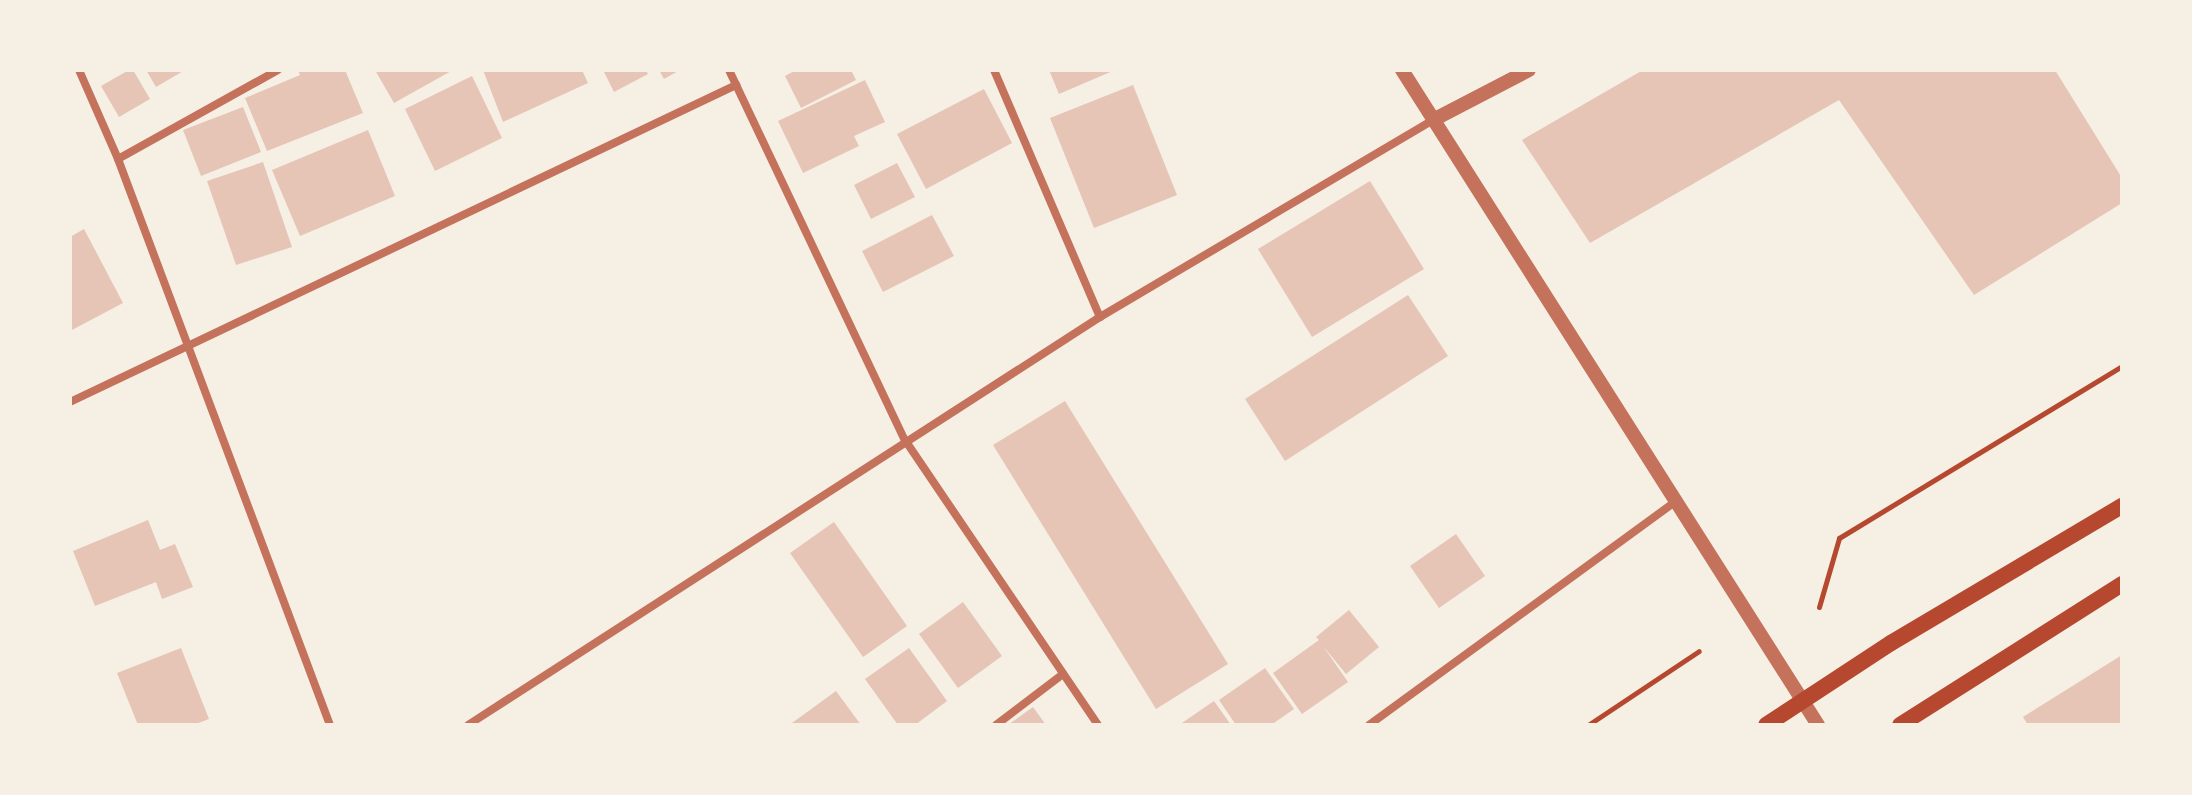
<!DOCTYPE html>
<style>
body{margin:0}
#map{position:relative;width:2192px;height:795px;overflow:hidden;background:#f6efe4;font-family:Manrope,sans-serif}
div>[style]{position:absolute}
[style*='--x']{left:calc(var(--x)*1px);top:calc(var(--y)*1px);width:calc(var(--w)*1px);rotate:calc(var(--a)*1deg)}
.building>*{inset:0;background:#e6c5b7}
.path>*{height:5px;margin:-2.5px;padding:0 2.5px;transform-origin:2.5px;border-radius:2.5px;background:#b5482f}
.minor>*{height:8px;margin:-4px;padding:0 4px;transform-origin:4px;border-radius:4px;background:#c5725c}
.tertiary>*{height:14px;margin:-7px;padding:0 7px;transform-origin:7px;border-radius:7px;background:#c5725c}
.secondary>*{height:16px;margin:-8px;padding:0 8px;transform-origin:8px;border-radius:8px;background:#b5482f}
span{translate:-50% -50%;white-space:nowrap;text-align:center;line-height:1.15;-webkit-text-stroke:6px #f6efe4;paint-order:stroke}
.frame{position:absolute;inset:0;border:72px solid #f6efe4;pointer-events:none}
</style>
<div id="map">
<div class="building">
<div style="clip-path:polygon(129px 70px,133px 70px,150px 99px,119px 117px,101px 86px)"></div>
<div style="clip-path:polygon(146px 70px,185px 70px,156px 87px)"></div>
<div style="clip-path:polygon(298px 70px,345px 70px,363px 113px,267px 151px,245px 98px,300px 75px)"></div>
<div style="clip-path:polygon(375px 70px,453px 70px,394px 103px)"></div>
<div style="clip-path:polygon(483px 70px,582px 70px,588px 83px,503px 122px)"></div>
<div style="clip-path:polygon(603px 70px,646px 70px,648px 74px,614px 92px)"></div>
<div style="clip-path:polygon(659px 70px,680px 70px,664px 79px)"></div>
<div style="clip-path:polygon(796px 70px,851px 70px,856px 80px,801px 108px,785px 76px)"></div>
<div style="clip-path:polygon(1049px 70px,1115px 70px,1059px 94px)"></div>
<div style="clip-path:polygon(1643px 70px,2055px 70px,2122px 178px,2122px 203px,1974px 295px,1839px 100px,1590px 243px,1522px 140px)"></div>
<div style="clip-path:polygon(472px 76px,502px 138px,435px 171px,405px 109px)"></div>
<div style="clip-path:polygon(865px 80px,885px 122px,854px 136px,859px 146px,803px 173px,778px 121px)"></div>
<div style="clip-path:polygon(1133px 85px,1177px 195px,1094px 228px,1050px 118px)"></div>
<div style="clip-path:polygon(984px 89px,1012px 143px,926px 189px,897px 134px)"></div>
<div style="clip-path:polygon(243px 107px,261px 152px,201px 176px,183px 130px)"></div>
<div style="clip-path:polygon(368px 130px,395px 196px,300px 236px,272px 170px)"></div>
<div style="clip-path:polygon(263px 162px,292px 247px,236px 265px,207px 181px)"></div>
<div style="clip-path:polygon(897px 163px,915px 197px,871px 219px,854px 185px)"></div>
<div style="clip-path:polygon(1370px 181px,1424px 269px,1312px 337px,1258px 249px)"></div>
<div style="clip-path:polygon(932px 215px,954px 256px,883px 292px,862px 251px)"></div>
<div style="clip-path:polygon(84px 229px,123px 303px,70px 331px,70px 237px)"></div>
<div style="clip-path:polygon(1408px 295px,1448px 356px,1285px 461px,1245px 399px)"></div>
<div style="clip-path:polygon(1065px 401px,1228px 664px,1156px 709px,993px 445px)"></div>
<div style="clip-path:polygon(148px 520px,160px 550px,175px 544px,193px 587px,162px 599px,156px 582px,95px 606px,73px 551px)"></div>
<div style="clip-path:polygon(834px 522px,907px 626px,863px 657px,790px 553px)"></div>
<div style="clip-path:polygon(1456px 534px,1485px 576px,1439px 608px,1410px 566px)"></div>
<div style="clip-path:polygon(963px 602px,1002px 656px,958px 688px,919px 634px)"></div>
<div style="clip-path:polygon(1349px 610px,1379px 647px,1346px 674px,1323px 646px,1348px 682px,1302px 714px,1273px 673px,1319px 640px,1316px 637px)"></div>
<div style="clip-path:polygon(181px 648px,209px 719px,193px 725px,138px 725px,117px 673px)"></div>
<div style="clip-path:polygon(909px 648px,947px 701px,915px 725px,898px 725px,865px 679px)"></div>
<div style="clip-path:polygon(2122px 655px,2122px 725px,2028px 725px,2023px 717px)"></div>
<div style="clip-path:polygon(1265px 668px,1294px 709px,1271px 725px,1236px 725px,1219px 700px)"></div>
<div style="clip-path:polygon(836px 691px,861px 725px,794px 725px,792px 723px)"></div>
<div style="clip-path:polygon(1214px 701px,1231px 725px,1179px 725px)"></div>
<div style="clip-path:polygon(1033px 707px,1046px 725px,1008px 725px)"></div>
</div>
<div class="path">
<div style="--x:1819;--y:607;--w:72;--a:-73.8"></div>
<div style="--x:1839;--y:538;--w:331;--a:-31.3"></div>
<div style="--x:1588;--y:725;--w:133;--a:-33.7"></div>
</div>
<div class="minor">
<div style="--x:79;--y:70;--w:97;--a:66.3"></div>
<div style="--x:118;--y:159;--w:604;--a:69.47"></div>
<div style="--x:729;--y:70;--w:410;--a:64.6"></div>
<div style="--x:905;--y:440;--w:344;--a:55.9"></div>
<div style="--x:994;--y:70;--w:269;--a:66.8"></div>
<div style="--x:118;--y:159;--w:183;--a:-29.1"></div>
<div style="--x:70;--y:402;--w:738;--a:-25.45"></div>
<div style="--x:468;--y:725;--w:752;--a:-32.85"></div>
<div style="--x:1100;--y:317;--w:387;--a:-30.6"></div>
<div style="--x:996;--y:725;--w:84;--a:-37.3"></div>
<div style="--x:1369;--y:725;--w:381;--a:-36.1"></div>
</div>
<div class="tertiary">
<div style="--x:1402;--y:70;--w:776;--a:57.58"></div>
<div style="--x:1433;--y:120;--w:108;--a:-27.5"></div>
</div>
<div class="secondary">
<div style="--x:1766;--y:725;--w:149;--a:-33.3"></div>
<div style="--x:1891;--y:643;--w:269;--a:-30.7"></div>
<div style="--x:1900;--y:725;--w:263;--a:-32.4"></div>
</div>
<div class="frame"></div>
</div>
